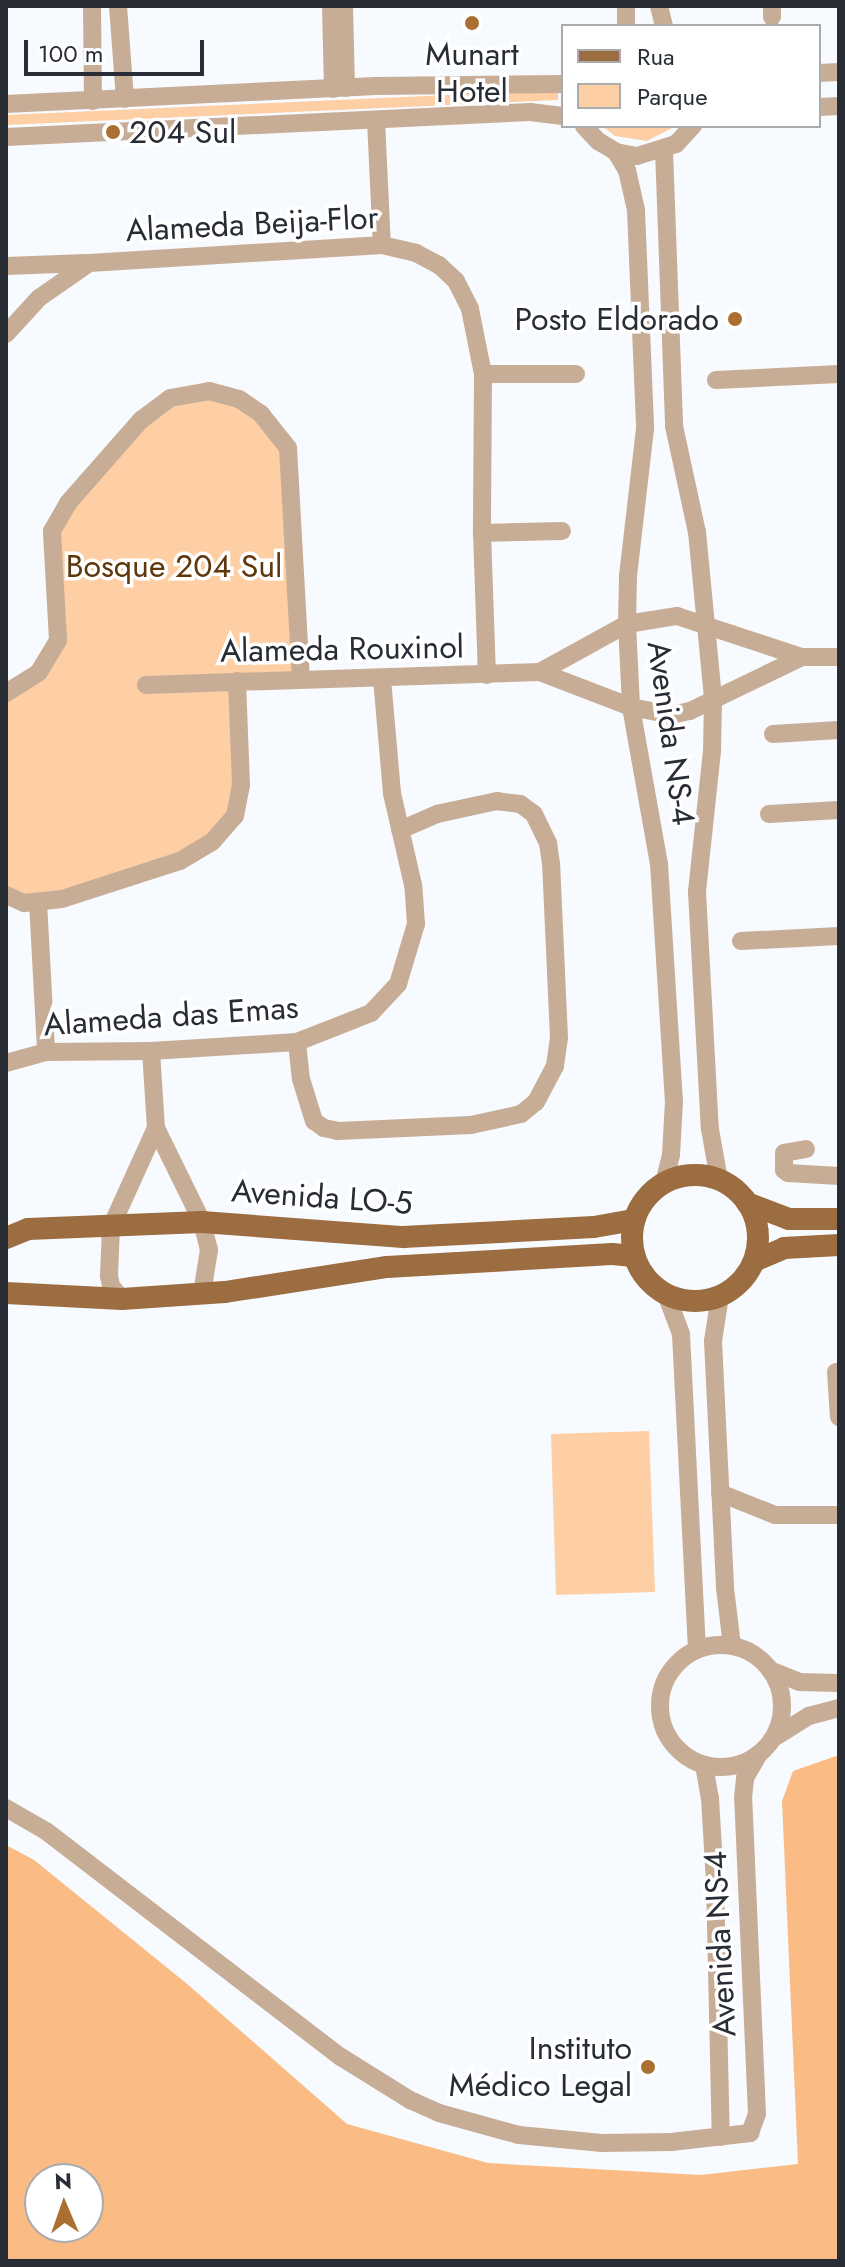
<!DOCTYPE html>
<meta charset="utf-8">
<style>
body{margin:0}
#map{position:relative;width:845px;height:2267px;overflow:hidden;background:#f7fafe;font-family:Jost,sans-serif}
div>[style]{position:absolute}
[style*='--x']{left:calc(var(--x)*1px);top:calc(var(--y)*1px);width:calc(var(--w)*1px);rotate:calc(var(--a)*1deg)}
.green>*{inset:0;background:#fecea4}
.forest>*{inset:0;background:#fabc84}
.minor>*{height:18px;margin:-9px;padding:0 9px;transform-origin:9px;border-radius:9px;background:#c8ad96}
.minor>.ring{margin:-9px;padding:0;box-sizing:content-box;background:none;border:18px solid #c8ad96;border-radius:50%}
.major>*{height:22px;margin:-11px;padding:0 11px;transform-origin:11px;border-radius:11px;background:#9c6d40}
.major>.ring{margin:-11px;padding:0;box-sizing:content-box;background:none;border:22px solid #9c6d40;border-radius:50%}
.dots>*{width:22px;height:22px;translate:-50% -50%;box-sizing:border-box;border:4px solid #fff;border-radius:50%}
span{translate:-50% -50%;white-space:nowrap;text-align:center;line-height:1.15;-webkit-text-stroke:7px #fff;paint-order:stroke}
.poi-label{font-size:32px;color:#272c35}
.left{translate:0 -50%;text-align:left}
.right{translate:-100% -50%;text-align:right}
.street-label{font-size:32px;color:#272c35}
.park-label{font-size:32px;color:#5e370a}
.frame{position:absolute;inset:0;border:8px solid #272c35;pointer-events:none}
.legend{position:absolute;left:561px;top:24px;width:260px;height:104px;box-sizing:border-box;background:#fff;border:2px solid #a9abae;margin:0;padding:10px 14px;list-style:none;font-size:24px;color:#272c35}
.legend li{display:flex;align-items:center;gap:16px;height:40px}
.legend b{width:40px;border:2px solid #a9abae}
.north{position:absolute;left:24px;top:2163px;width:80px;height:80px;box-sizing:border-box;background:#fff;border:2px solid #a9abae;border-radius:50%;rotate:358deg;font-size:22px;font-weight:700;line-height:32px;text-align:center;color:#272c35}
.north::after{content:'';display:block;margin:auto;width:28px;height:36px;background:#ac6f32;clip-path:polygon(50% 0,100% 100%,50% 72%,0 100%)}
.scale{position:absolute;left:24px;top:40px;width:180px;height:36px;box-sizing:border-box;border:4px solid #272c35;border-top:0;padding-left:10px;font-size:24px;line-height:28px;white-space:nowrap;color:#272c35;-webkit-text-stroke:6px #fff;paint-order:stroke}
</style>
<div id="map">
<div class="green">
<div style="clip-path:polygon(558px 90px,558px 100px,6px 125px,6px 115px)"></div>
<div style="clip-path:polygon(602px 126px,676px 126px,647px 141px,615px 136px)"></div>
<div style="clip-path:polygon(170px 398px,239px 399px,288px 448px,301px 679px,238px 682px,241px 785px,212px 842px,62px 899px,6px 895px,6px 693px,58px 640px,52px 531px)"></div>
<div style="clip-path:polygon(649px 1431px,655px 1592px,556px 1595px,551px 1434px)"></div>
</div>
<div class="forest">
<div style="clip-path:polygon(evenodd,839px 1755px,839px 2261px,6px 2261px,6px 1845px,34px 1860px,186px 1983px,347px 2124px,488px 2163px,701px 2175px,798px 2164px,782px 1801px,793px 1771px,839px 1755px,40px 2179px,88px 2179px,88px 2227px,40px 2227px,40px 2179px)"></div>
</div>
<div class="minor">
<div style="--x:92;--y:6;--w:95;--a:89.4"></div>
<div style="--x:118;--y:6;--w:93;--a:85.7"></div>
<div style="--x:331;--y:6;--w:83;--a:88.6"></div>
<div style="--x:344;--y:6;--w:82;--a:88.6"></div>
<div style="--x:626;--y:6;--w:20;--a:90"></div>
<div style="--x:659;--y:6;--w:21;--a:76"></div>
<div style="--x:772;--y:6;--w:11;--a:90"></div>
<div style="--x:819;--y:73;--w:20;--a:-3"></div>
<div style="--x:6;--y:104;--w:370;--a:-2.8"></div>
<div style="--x:376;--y:86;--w:187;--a:-0.6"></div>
<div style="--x:819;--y:107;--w:20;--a:-3"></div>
<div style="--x:376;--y:120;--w:125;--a:87.3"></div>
<div style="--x:584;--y:126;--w:21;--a:47"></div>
<div style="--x:598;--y:141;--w:21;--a:31"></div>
<div style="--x:616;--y:152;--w:21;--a:11"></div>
<div style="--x:637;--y:156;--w:41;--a:-17.1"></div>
<div style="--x:676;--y:144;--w:25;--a:-47"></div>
<div style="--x:6;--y:137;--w:525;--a:-2.73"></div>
<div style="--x:530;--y:112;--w:33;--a:7"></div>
<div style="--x:664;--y:150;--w:276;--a:87.9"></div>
<div style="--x:674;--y:426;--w:108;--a:77.8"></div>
<div style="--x:697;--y:532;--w:168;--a:84.5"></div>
<div style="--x:713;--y:699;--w:52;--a:91.1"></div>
<div style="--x:712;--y:751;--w:142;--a:96.1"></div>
<div style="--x:697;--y:892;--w:237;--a:86.9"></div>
<div style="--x:710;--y:1129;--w:52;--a:80"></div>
<div style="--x:616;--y:152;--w:21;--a:59"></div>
<div style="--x:627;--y:170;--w:41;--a:77.3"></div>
<div style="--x:636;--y:210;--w:219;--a:87.6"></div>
<div style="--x:645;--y:429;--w:148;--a:96.6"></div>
<div style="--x:628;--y:576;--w:48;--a:91.2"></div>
<div style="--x:627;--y:624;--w:83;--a:87.2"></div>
<div style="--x:631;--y:707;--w:159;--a:79.9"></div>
<div style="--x:659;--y:864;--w:237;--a:86.4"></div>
<div style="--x:674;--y:1101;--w:54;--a:93.2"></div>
<div style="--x:671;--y:1155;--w:29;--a:104"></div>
<div style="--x:6;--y:266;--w:80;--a:-2.1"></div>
<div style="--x:6;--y:334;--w:49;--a:-47.5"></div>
<div style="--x:39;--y:298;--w:61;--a:-35"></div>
<div style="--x:89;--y:263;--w:294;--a:-3.5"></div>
<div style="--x:382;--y:245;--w:35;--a:13"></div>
<div style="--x:416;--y:253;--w:26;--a:28"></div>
<div style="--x:439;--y:265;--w:23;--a:43"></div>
<div style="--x:456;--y:281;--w:31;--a:63"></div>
<div style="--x:470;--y:309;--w:66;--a:78.7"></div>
<div style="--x:483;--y:374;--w:159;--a:90.4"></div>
<div style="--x:482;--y:533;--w:142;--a:88"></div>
<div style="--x:483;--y:374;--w:93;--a:0"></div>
<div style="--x:716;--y:380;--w:123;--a:-2.8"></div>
<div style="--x:482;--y:533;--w:80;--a:-1.4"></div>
<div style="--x:540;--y:672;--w:99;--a:-28.9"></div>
<div style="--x:627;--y:624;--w:51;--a:-9.1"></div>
<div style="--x:677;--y:616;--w:132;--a:18.2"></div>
<div style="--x:802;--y:657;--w:37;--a:0"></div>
<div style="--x:146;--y:685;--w:394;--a:-1.9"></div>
<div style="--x:540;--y:672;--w:97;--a:21"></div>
<div style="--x:631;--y:707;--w:41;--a:11.3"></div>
<div style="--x:671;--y:715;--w:19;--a:-12"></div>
<div style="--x:690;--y:711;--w:124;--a:-25.7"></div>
<div style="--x:6;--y:693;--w:39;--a:-32"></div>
<div style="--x:39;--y:672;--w:37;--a:-59"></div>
<div style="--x:58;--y:640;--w:109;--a:-93.2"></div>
<div style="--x:52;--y:531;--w:32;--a:-60"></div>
<div style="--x:68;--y:503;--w:111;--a:-48.7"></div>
<div style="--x:141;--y:420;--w:36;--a:-37"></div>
<div style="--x:170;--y:398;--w:40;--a:-10"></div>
<div style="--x:209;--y:391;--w:31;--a:15"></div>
<div style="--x:239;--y:399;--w:27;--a:34"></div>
<div style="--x:261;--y:414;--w:43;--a:51.5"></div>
<div style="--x:288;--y:448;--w:231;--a:86.8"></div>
<div style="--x:773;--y:734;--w:66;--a:-3.5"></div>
<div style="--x:769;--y:814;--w:70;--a:-3.3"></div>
<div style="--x:6;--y:895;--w:20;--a:24"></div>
<div style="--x:24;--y:903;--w:38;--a:-6"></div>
<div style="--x:62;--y:899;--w:124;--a:-17.9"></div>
<div style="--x:180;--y:861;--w:37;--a:-31"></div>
<div style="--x:212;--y:842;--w:35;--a:-49"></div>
<div style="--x:235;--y:816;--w:32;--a:-79"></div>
<div style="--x:241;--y:785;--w:104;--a:-92.2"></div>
<div style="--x:38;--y:902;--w:150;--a:86.9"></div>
<div style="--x:741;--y:941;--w:98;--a:-2.9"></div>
<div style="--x:297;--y:1042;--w:37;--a:84"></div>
<div style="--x:301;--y:1079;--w:44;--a:72.8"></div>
<div style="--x:314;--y:1121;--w:12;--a:35"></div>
<div style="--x:324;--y:1128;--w:14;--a:12"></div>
<div style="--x:338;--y:1131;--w:133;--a:-2.6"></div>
<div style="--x:471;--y:1125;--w:51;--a:-12.4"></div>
<div style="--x:521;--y:1114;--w:19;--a:-39"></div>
<div style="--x:536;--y:1102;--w:41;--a:-62.2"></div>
<div style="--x:555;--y:1066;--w:28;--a:-82"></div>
<div style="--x:559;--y:1038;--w:174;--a:-92.6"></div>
<div style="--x:551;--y:864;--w:21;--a:-98"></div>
<div style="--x:548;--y:843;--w:32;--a:-116"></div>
<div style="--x:534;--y:814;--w:17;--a:-144"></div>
<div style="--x:520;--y:804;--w:23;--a:-173"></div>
<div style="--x:497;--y:801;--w:61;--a:167.8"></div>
<div style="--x:437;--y:814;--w:40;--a:156.6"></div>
<div style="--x:151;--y:1051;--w:77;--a:86.3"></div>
<div style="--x:156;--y:1128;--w:105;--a:63.9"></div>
<div style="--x:202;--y:1222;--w:29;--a:76"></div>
<div style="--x:209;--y:1250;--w:44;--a:99.2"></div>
<div style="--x:6;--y:1063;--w:41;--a:-15.4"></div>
<div style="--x:46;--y:1052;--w:105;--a:-0.5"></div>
<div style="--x:151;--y:1051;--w:146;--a:-3.5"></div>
<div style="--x:297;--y:1042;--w:79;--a:-21.4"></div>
<div style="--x:371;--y:1013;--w:40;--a:-47"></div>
<div style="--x:398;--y:984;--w:63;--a:-73.3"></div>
<div style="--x:416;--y:924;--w:39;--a:-94"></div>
<div style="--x:413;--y:885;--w:94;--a:-102.9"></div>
<div style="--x:392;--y:793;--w:114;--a:-95"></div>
<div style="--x:806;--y:1149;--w:22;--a:170"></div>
<div style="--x:784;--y:1153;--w:17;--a:90"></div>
<div style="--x:784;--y:1170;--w:5;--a:37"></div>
<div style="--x:788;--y:1173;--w:51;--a:3.4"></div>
<div style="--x:666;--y:1294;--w:43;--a:69.4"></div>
<div style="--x:681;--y:1334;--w:316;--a:87.1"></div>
<div style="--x:720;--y:1296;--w:46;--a:98.8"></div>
<div style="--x:713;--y:1341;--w:247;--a:87.2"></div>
<div style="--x:725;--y:1588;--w:58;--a:83.1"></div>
<div style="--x:122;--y:1299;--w:17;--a:-130"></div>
<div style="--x:111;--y:1286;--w:10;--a:-101"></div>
<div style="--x:109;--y:1276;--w:49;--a:-87.7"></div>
<div style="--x:111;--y:1227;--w:109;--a:-65.6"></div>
<div style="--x:836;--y:1372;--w:45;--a:86.2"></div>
<div style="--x:720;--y:1493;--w:59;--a:21.8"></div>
<div style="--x:775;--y:1515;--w:64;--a:0"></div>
<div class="ring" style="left:660px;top:1645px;width:104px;height:104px"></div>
<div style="--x:770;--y:1670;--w:31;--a:22"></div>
<div style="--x:799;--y:1682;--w:40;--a:1.4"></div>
<div style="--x:775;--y:1737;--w:40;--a:-32"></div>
<div style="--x:809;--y:1716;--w:31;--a:-15"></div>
<div style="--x:704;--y:1765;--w:34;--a:80"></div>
<div style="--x:710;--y:1798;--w:83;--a:86.6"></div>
<div style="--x:715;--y:1881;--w:256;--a:88.7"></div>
<div style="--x:6;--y:1808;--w:46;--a:29.9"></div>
<div style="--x:46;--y:1831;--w:372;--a:37.5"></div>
<div style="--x:341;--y:2057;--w:81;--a:31.9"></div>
<div style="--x:410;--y:2100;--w:32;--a:24"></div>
<div style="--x:439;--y:2113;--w:83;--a:15.4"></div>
<div style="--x:519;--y:2135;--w:83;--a:5.5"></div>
<div style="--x:602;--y:2143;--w:69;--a:-0.8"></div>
<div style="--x:671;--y:2142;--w:80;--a:-6.5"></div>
<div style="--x:750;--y:2133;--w:20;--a:-70"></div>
<div style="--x:757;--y:2114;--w:316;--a:-92.5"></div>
<div style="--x:743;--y:1798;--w:20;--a:-84"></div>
<div style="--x:745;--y:1778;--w:28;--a:-60"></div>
</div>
<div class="major">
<div class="ring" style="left:632px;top:1175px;width:104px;height:104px"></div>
<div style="--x:747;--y:1203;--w:45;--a:20.9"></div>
<div style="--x:789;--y:1219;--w:50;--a:0"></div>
<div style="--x:6;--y:1238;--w:24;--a:-22"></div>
<div style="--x:28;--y:1229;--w:174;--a:-2.3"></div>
<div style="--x:202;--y:1222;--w:202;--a:4.3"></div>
<div style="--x:403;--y:1237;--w:191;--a:-3"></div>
<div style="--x:594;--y:1227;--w:41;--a:-9.9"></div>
<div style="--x:754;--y:1261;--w:33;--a:-23"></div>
<div style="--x:784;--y:1248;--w:55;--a:-3.1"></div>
<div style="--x:6;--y:1293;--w:116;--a:3"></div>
<div style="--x:122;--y:1299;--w:103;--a:-3.9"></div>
<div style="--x:225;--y:1292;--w:164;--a:-8.8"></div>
<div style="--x:387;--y:1267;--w:225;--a:-3.3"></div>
<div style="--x:612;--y:1254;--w:22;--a:5"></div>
</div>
<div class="dots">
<div style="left:472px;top:23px;background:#ac6f32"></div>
<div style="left:113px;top:132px;background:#ac6f32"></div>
<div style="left:735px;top:319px;background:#ac6f32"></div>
<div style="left:648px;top:2067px;background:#ac6f32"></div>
</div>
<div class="poi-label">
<span style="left:472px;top:73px">Munart<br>Hotel</span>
<span class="left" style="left:129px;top:132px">204 Sul</span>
<span class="right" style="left:719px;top:319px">Posto Eldorado</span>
<span class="right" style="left:632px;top:2067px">Instituto<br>Médico Legal</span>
</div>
<div class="street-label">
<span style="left:252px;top:224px;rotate:-3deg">Alameda Beija-Flor</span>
<span style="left:342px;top:649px;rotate:-1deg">Alameda Rouxinol</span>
<span style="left:671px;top:733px;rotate:82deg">Avenida NS-4</span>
<span style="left:171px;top:1016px;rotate:-4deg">Alameda das Emas</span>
<span style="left:322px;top:1197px;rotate:4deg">Avenida LO-5</span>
<span style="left:720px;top:1944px;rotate:-93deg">Avenida NS-4</span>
</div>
<div class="park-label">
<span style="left:174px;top:566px">Bosque 204 Sul</span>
</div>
<div class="frame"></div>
<ul class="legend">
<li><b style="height:10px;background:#9c6d40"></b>Rua</li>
<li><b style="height:22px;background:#fecea4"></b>Parque</li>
</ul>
<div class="north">N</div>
<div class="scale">100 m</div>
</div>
